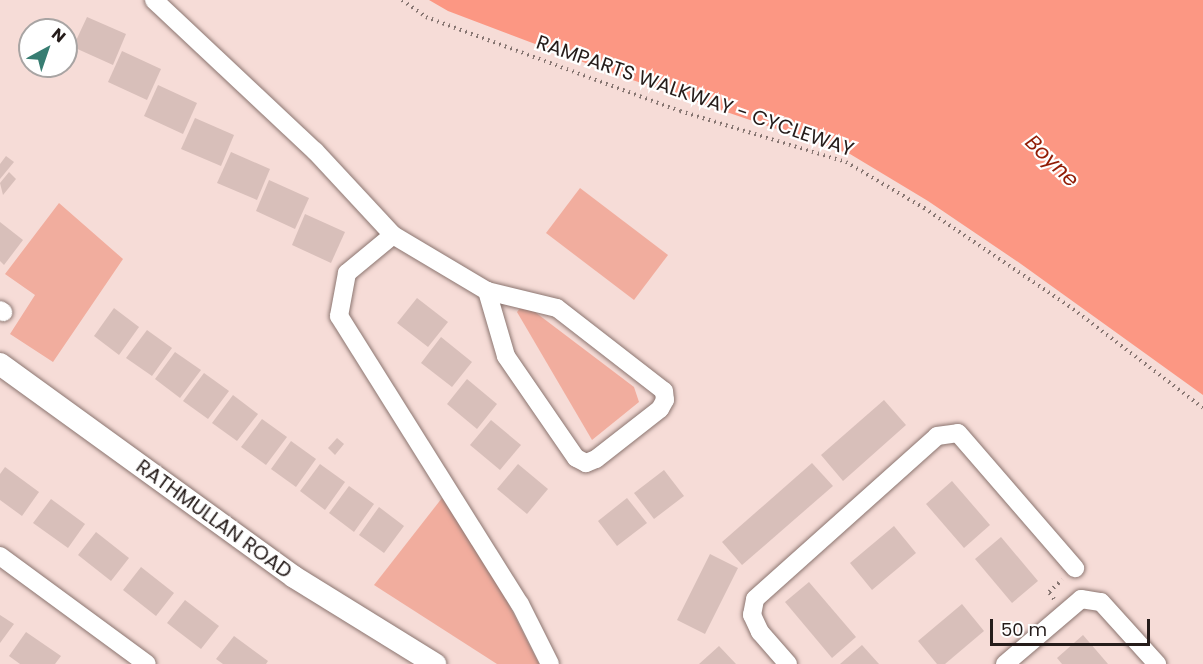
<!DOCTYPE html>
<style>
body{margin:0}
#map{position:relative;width:1203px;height:664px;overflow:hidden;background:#f6dcd7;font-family:Poppins,sans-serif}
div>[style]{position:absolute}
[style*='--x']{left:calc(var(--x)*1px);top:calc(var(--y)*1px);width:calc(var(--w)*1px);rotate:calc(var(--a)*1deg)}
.green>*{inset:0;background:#f1ad9e}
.water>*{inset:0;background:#fc9783}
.building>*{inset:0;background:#d8bfba}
.path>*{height:4px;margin-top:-2px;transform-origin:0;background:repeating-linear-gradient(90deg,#877672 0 1.5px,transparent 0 6px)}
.roads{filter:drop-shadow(0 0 2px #8b7570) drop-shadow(0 0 2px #8b7570)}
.minor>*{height:18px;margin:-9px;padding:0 9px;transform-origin:9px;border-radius:9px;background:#fff}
.tertiary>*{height:22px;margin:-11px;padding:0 11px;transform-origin:11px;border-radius:11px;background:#fff}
span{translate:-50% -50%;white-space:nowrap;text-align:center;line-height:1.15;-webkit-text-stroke:4.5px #fff;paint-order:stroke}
.street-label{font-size:20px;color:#251c1a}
.water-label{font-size:21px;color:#911c05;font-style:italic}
.north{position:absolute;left:18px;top:18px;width:60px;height:60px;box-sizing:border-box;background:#fff;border:2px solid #a8a4a3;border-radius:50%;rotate:40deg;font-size:16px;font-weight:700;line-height:24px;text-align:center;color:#251c1a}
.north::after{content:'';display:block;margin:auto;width:21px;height:27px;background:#377d72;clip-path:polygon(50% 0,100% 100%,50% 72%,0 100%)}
.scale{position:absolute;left:990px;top:619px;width:160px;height:27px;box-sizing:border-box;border:3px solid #251c1a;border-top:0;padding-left:8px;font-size:18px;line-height:21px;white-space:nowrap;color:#251c1a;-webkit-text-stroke:4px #fff;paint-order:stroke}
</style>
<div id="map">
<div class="green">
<div style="clip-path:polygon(580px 188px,668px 255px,634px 300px,546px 233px)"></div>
<div style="clip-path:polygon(59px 203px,123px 259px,53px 362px,10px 334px,35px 295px,5px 274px)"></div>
<div style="clip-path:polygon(521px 307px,531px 309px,634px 387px,639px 402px,592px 440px,517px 312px)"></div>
<div style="clip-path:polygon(442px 498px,495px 577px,539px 664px,497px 664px,374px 585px)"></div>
</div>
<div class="water">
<div style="clip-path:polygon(429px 0,1203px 0,1203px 395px,1021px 264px,928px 201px,850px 154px,612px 73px,448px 11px)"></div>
</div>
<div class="building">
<div style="clip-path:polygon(87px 17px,126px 34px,113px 65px,73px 47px)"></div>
<div style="clip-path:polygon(122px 51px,161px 69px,147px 100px,108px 82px)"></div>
<div style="clip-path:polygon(158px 85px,197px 103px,183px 134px,144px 116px)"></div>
<div style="clip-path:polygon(195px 118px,234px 135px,221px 166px,181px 149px)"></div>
<div style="clip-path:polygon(231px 152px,270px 169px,257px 200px,217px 183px)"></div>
<div style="clip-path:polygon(6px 156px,14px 162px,0 179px,0 164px)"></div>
<div style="clip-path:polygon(9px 172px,16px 179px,3px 195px,0 183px)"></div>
<div style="clip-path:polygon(269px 180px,309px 198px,295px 229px,256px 211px)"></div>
<div style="clip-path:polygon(305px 214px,345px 232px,331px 263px,292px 245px)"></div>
<div style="clip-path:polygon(0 222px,23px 240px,4px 265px,0 261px)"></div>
<div style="clip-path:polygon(417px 298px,448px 322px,428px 347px,397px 323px)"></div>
<div style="clip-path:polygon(114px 308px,139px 327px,119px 355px,94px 336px)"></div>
<div style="clip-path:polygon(147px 330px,172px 348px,152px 376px,126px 358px)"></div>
<div style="clip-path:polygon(441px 337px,472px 362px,452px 387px,421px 363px)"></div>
<div style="clip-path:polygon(175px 352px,201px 370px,180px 398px,155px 379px)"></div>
<div style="clip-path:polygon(204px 373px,229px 391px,208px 419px,183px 401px)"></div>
<div style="clip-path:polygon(467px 379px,497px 404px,477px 429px,447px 404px)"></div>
<div style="clip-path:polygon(233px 395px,258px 414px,237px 441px,212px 423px)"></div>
<div style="clip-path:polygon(884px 400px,906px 425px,843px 481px,821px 455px)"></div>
<div style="clip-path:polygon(262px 419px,287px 437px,266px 465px,241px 447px)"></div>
<div style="clip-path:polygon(491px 420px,521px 445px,500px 470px,470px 445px)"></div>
<div style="clip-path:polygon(337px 438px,344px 444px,335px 455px,328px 448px)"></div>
<div style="clip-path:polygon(291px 441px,316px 459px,296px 487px,271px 469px)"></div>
<div style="clip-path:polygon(812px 463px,833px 486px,742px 565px,722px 542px)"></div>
<div style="clip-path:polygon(320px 464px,345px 482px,325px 510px,300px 491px)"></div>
<div style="clip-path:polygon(518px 464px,548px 489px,527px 514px,497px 489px)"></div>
<div style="clip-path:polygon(5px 467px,39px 492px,22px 516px,0 500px,0 474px)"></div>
<div style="clip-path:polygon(664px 470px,684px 496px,654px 519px,634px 493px)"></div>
<div style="clip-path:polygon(952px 481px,990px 525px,964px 548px,926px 504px)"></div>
<div style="clip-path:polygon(349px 486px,374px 504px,354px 532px,329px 513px)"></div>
<div style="clip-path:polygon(627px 498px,647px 523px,617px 546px,598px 521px)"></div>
<div style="clip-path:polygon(51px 499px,85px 524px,68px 548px,33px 523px)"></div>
<div style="clip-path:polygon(379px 507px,404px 526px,384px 553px,359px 535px)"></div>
<div style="clip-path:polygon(894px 526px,916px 553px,872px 590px,850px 563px)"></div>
<div style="clip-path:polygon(96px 532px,129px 558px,111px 581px,78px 555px)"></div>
<div style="clip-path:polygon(1001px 537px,1038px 581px,1012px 603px,975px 559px)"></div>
<div style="clip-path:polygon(710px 554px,738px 568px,705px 634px,677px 620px)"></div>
<div style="clip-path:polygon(141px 567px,174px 593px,156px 616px,123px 590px)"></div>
<div style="clip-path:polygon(809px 582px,856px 637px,832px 658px,785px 602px)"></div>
<div style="clip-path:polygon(185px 600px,219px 626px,201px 649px,167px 623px)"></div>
<div style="clip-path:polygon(962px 604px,984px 631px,945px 664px,937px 664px,918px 641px)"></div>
<div style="clip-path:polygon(0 615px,14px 624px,0 643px)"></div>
<div style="clip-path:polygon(26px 632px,61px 656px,55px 664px,20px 664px,9px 656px)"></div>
<div style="clip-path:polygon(1083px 635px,1096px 650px,1108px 664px,1062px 664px,1057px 658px)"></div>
<div style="clip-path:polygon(234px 636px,268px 661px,266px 664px,223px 664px,216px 659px)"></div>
<div style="clip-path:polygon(862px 645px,879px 664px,840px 664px)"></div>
<div style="clip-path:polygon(719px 646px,736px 664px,699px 664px)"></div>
</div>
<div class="path">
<div style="--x:402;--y:0;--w:29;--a:35"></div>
<div style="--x:426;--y:17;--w:271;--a:20.3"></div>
<div style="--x:680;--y:111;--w:174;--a:17.1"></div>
<div style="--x:846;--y:162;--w:91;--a:30.5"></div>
<div style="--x:924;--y:208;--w:180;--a:34.1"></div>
<div style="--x:1073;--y:309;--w:163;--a:37.3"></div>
<div style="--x:1054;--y:599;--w:9;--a:-126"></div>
<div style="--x:1049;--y:592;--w:18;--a:-43"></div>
</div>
<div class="roads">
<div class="minor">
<div style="--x:154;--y:0;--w:221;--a:43.2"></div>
<div style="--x:315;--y:151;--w:115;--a:47.1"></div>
<div style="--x:393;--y:235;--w:109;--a:30.8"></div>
<div style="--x:487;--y:291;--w:72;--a:13.7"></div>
<div style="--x:557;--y:308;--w:135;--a:37.8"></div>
<div style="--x:664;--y:391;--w:9;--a:84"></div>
<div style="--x:665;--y:400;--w:10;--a:119"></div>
<div style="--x:660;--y:409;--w:81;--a:142"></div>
<div style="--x:596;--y:459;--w:11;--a:158"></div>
<div style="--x:586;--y:463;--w:11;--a:-153"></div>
<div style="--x:576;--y:458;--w:124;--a:-124.5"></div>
<div style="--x:506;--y:356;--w:68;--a:-106.3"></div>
<div style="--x:393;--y:235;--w:60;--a:140.4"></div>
<div style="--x:347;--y:273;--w:44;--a:100.5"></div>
<div style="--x:339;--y:316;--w:340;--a:57.9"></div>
<div style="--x:520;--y:604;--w:67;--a:63.4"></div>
<div style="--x:0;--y:310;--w:4;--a:34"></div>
<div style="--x:0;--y:556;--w:182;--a:36.3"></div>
<div style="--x:788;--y:664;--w:43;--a:-131.2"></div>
<div style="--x:760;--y:632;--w:19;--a:-115"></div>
<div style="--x:752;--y:615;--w:16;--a:-79"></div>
<div style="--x:755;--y:599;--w:244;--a:-41.8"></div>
<div style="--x:937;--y:436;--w:21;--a:-8"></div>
<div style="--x:958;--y:433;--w:179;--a:49.1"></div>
<div style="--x:1005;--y:664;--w:100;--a:-40.5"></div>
<div style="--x:1081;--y:599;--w:20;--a:9"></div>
<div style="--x:1101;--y:602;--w:84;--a:47.9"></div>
</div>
<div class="tertiary">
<div style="--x:0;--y:364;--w:363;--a:35.9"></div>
<div style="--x:294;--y:577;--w:166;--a:31.7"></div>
</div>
</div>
<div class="street-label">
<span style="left:695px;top:96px;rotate:19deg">RAMPARTS WALKWAY - CYCLEWAY</span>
<span style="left:214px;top:519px;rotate:36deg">RATHMULLAN ROAD</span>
</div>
<div class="water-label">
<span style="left:1052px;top:161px;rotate:44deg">Boyne</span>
</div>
<div class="north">N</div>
<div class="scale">50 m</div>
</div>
